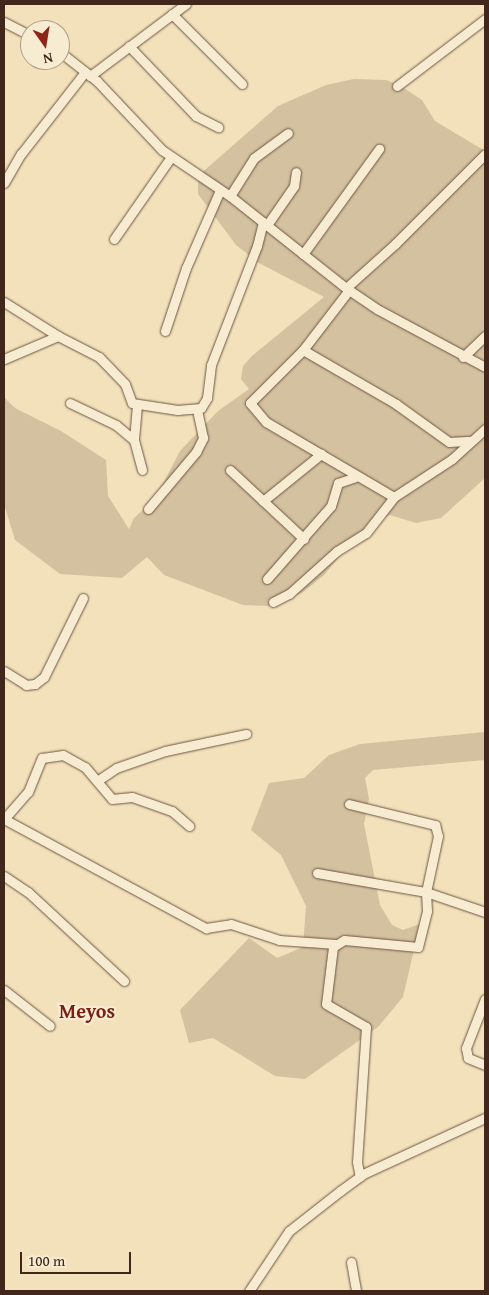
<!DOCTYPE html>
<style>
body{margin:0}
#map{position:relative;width:489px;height:1295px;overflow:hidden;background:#f2e1ba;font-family:"Gentium Book Plus",serif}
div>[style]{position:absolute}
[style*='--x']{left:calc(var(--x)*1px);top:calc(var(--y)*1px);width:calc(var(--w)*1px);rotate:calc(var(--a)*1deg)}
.green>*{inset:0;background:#d4c19f}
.roads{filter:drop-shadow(0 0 1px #6d5543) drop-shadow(0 0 1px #6d5543)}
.minor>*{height:9px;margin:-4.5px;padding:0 4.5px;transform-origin:4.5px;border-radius:4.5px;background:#f7ecd2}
span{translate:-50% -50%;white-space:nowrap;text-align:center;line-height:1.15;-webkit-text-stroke:4.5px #f7ecd2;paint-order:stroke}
.quarter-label{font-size:20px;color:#7a1f14;font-weight:700}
.frame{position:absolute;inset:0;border:5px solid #41261b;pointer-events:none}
.north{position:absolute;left:20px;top:20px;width:50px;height:50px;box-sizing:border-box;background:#f7ecd2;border:1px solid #ae9d89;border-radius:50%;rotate:167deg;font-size:14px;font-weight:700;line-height:20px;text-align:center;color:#41261b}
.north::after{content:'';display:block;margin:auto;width:18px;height:22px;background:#8f2418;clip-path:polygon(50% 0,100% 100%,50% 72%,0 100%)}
.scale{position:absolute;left:20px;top:1252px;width:111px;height:22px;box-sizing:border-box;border:2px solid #41261b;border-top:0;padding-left:6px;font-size:15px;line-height:18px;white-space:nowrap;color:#41261b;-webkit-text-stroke:4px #f7ecd2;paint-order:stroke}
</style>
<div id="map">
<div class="green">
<div style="clip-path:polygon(354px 79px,386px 80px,399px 85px,422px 100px,435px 121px,485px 151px,485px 478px,441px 518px,416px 523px,390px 515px,379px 520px,355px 537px,324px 575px,302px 593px,272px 606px,243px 605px,164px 575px,147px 557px,122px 578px,60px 574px,15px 540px,4px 504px,4px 397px,15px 408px,61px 431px,106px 460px,108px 496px,129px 529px,134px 518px,155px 499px,180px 451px,218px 411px,249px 389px,241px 379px,243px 366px,252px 356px,324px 297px,259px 263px,236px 245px,198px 194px,198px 176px,278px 106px,326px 85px)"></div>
<div style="clip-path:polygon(485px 732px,485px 760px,373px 770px,365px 778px,369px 799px,364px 824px,380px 905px,392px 925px,403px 930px,420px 924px,403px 997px,378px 1027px,305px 1079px,275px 1076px,213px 1038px,189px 1043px,180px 1010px,249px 938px,277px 958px,303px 947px,306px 906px,281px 855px,251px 830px,269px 783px,304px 778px,329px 755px,360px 744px)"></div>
</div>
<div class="roads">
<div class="minor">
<div style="--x:172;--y:14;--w:99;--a:45"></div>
<div style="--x:4;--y:22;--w:29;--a:27"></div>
<div style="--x:129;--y:46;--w:97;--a:46.3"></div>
<div style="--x:196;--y:116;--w:25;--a:27"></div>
<div style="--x:60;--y:52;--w:47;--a:38.1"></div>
<div style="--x:97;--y:81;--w:95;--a:46.7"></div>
<div style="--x:162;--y:150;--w:82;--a:34.1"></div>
<div style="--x:230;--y:196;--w:148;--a:38.4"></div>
<div style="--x:346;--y:288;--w:37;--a:34"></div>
<div style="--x:377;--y:309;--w:123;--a:28.2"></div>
<div style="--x:90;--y:76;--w:120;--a:-36.9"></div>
<div style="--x:397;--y:86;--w:111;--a:-37.3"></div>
<div style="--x:4;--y:183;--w:34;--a:-60"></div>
<div style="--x:21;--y:154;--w:104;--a:-52"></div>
<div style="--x:230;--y:196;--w:45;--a:-57.7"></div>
<div style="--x:254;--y:158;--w:42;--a:-36.3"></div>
<div style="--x:267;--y:225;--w:47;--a:-55.3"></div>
<div style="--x:294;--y:186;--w:14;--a:-82"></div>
<div style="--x:114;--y:239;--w:100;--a:-55.2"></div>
<div style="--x:303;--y:254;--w:130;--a:-54.1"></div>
<div style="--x:346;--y:288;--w:66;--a:-41.9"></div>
<div style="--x:395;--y:244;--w:127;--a:-45"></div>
<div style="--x:349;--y:290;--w:76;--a:127.5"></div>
<div style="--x:303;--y:350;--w:75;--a:135"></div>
<div style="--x:250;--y:403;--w:25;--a:50"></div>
<div style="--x:266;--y:422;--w:148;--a:30.4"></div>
<div style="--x:394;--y:497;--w:69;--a:-33.2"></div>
<div style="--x:452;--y:459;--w:45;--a:-42.3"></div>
<div style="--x:4;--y:302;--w:64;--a:32.2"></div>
<div style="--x:165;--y:331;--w:66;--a:-71.6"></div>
<div style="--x:186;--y:268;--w:85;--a:-66.4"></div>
<div style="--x:303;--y:350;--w:108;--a:30.1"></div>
<div style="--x:396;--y:404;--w:65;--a:35.6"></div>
<div style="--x:449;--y:442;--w:22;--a:-3"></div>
<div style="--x:463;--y:357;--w:30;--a:-44"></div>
<div style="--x:4;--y:359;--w:59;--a:-23.1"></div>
<div style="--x:58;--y:336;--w:46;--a:27.1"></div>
<div style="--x:99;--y:357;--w:37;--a:46"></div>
<div style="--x:125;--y:384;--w:20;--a:70"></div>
<div style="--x:132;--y:403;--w:46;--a:8.8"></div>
<div style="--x:177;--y:410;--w:24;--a:-5"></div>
<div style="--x:201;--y:408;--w:12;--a:-59"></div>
<div style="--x:207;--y:398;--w:33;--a:-83"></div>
<div style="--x:211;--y:365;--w:128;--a:-68.9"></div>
<div style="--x:257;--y:246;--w:25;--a:-76"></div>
<div style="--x:70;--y:403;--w:51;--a:25.6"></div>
<div style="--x:116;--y:425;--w:23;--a:40"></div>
<div style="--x:137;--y:405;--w:35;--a:95"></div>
<div style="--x:134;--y:440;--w:31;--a:75"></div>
<div style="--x:230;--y:470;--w:101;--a:43"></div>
<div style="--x:263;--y:501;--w:75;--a:-39"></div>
<div style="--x:148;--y:509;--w:75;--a:-49.9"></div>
<div style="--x:196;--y:452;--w:16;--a:-63"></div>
<div style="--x:203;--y:438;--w:30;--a:-102"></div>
<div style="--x:267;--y:579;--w:97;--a:-48.8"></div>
<div style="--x:331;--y:506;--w:24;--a:-73"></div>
<div style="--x:338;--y:483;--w:18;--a:-19"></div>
<div style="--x:273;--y:602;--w:18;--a:-27"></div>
<div style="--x:289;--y:594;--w:64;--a:-41.9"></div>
<div style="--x:337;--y:551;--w:34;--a:-32"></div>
<div style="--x:366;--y:533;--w:46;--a:-52.1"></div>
<div style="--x:4;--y:671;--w:26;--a:32"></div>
<div style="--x:26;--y:685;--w:9;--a:-6"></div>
<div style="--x:35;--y:684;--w:11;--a:-38"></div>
<div style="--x:44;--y:677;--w:88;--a:-63.7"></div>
<div style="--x:97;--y:781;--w:23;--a:-34"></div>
<div style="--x:116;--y:768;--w:52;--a:-19.1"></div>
<div style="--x:165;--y:751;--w:83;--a:-11.9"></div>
<div style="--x:349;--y:804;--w:89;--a:13.7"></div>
<div style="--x:435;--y:825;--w:11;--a:75"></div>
<div style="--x:438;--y:836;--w:57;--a:102.1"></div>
<div style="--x:426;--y:892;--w:19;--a:87"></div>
<div style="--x:427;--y:911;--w:37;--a:104"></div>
<div style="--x:418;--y:947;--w:74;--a:-174.6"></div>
<div style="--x:344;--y:940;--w:13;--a:148"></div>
<div style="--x:333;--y:947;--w:57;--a:97"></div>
<div style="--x:326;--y:1004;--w:46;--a:29.9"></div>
<div style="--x:366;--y:1027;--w:135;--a:93.8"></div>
<div style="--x:357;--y:1162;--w:15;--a:79"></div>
<div style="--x:5;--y:818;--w:35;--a:-49"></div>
<div style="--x:28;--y:792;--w:37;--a:-68"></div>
<div style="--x:42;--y:758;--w:21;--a:-8"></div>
<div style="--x:63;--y:755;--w:25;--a:29"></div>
<div style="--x:85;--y:767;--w:42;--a:49.8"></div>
<div style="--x:112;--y:799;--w:20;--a:-6"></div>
<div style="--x:132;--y:797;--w:42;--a:19.3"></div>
<div style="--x:172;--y:811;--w:23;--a:41"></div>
<div style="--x:4;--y:819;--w:230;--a:28.4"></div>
<div style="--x:206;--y:928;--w:25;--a:-9"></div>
<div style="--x:231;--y:924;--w:51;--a:18.4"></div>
<div style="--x:279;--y:940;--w:57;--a:4"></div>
<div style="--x:317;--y:873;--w:111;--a:9.9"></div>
<div style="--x:426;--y:892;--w:62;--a:18.7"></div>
<div style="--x:4;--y:876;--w:29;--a:34"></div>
<div style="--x:28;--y:892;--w:131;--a:42.8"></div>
<div style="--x:4;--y:990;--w:58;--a:38"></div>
<div style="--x:485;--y:999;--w:53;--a:111.2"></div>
<div style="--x:466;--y:1048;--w:10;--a:79"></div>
<div style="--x:468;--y:1058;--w:18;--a:22"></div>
<div style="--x:351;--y:1262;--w:29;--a:80"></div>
<div style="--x:249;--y:1291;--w:72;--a:-56.3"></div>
<div style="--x:289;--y:1231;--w:65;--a:-38.1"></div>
<div style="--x:340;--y:1191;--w:29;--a:-36"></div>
<div style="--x:363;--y:1174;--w:134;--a:-24.7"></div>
</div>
</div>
<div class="quarter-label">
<span style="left:87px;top:1010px">Meyos</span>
</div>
<div class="frame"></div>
<div class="north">N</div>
<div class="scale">100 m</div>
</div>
